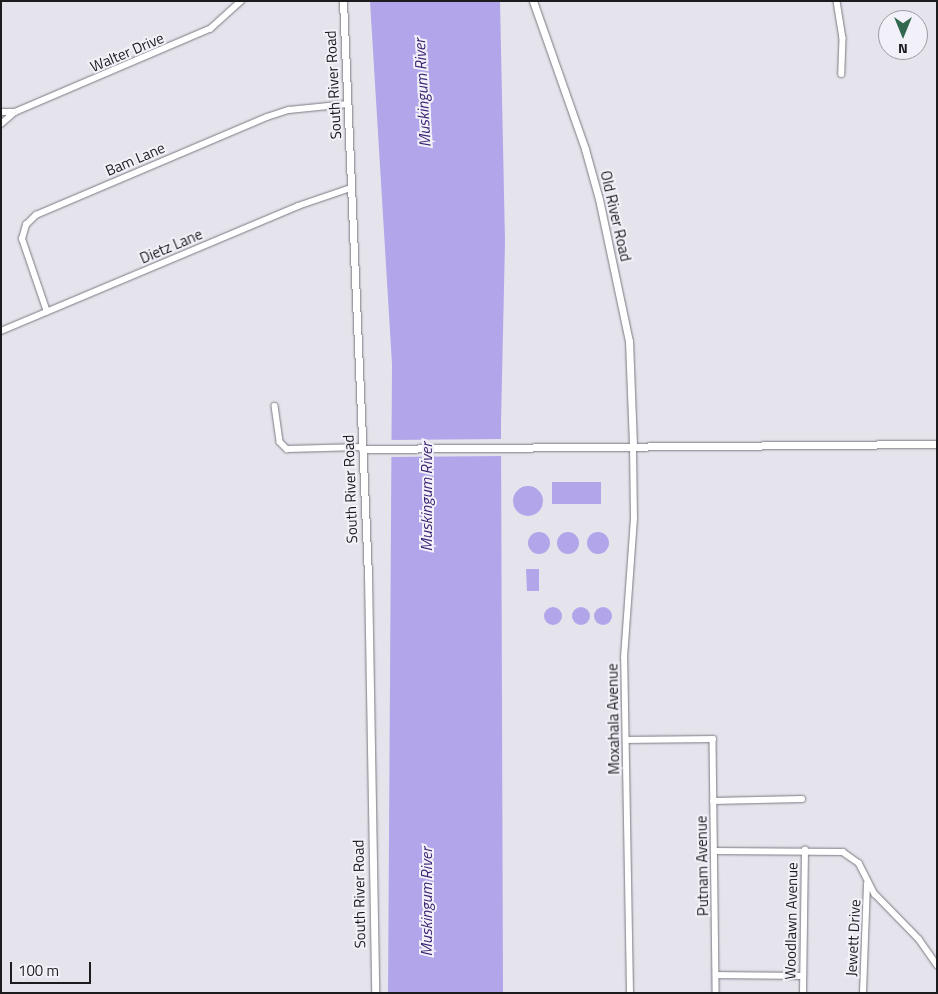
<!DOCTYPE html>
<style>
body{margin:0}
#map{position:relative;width:938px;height:994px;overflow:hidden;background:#e5e4ec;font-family:"Titillium Web",sans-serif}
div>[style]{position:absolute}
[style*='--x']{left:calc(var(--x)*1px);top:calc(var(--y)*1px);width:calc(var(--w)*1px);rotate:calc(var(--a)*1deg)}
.water>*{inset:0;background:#b2a5ea}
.round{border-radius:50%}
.pier>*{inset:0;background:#e5e4ec}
.roads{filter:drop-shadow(0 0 1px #7a7980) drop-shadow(0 0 1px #7a7980)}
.minor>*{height:5.5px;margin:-2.75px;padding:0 2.75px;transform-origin:2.75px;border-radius:2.75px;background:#fff}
.major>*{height:7px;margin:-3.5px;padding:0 3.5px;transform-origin:3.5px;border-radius:3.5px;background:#fff}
span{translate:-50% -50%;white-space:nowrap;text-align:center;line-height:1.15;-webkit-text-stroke:4px #f2f1fa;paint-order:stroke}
.street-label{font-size:15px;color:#1c1b1e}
.water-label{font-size:16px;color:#3d2473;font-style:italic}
.frame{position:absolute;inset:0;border:2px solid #1c1b1e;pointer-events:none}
.north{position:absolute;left:878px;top:10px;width:50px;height:50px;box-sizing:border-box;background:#f2f1fa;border:1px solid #9c9ba2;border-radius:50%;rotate:180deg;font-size:14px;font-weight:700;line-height:20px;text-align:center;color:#1c1b1e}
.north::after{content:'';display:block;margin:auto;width:18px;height:22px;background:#31684f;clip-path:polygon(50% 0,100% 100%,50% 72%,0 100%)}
.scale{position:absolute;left:10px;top:962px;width:81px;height:22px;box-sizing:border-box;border:2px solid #1c1b1e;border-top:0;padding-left:6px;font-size:15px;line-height:18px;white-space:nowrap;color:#1c1b1e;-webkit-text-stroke:4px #f2f1fa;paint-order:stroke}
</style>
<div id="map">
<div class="water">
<div style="clip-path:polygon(370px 1px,500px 1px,505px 242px,501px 423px,503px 993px,388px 993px,392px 364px)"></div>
<div style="clip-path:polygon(552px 482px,601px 482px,601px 504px,552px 504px)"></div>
<div class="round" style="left:513px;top:486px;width:30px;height:30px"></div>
<div class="round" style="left:557px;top:532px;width:22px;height:22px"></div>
<div class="round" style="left:587px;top:532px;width:22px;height:22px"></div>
<div class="round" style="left:528px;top:532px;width:22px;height:22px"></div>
<div style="clip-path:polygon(526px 569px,539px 569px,539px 591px,527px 591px)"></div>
<div class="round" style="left:544px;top:607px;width:18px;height:18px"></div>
<div class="round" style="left:594px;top:607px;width:18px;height:18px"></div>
<div class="round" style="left:572px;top:607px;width:18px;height:18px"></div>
</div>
<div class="pier">
<div style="clip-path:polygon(503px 439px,503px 456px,389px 457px,389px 440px)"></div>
</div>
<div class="roads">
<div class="minor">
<div style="--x:837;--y:1;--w:37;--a:81"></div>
<div style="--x:843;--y:38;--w:36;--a:92"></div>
<div style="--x:1;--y:112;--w:14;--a:0"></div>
<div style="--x:1;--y:124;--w:18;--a:-41"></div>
<div style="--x:15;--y:112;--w:212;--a:-23.1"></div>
<div style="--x:210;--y:29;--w:42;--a:-42.1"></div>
<div style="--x:47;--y:312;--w:77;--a:-108.9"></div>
<div style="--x:22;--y:239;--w:15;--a:-74"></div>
<div style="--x:26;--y:225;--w:14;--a:-45"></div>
<div style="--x:36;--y:215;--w:251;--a:-23"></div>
<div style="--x:267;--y:117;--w:23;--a:-18"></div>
<div style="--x:289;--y:110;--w:59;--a:-5.8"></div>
<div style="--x:1;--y:331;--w:322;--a:-22.8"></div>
<div style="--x:298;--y:206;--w:56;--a:-18.8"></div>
<div style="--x:275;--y:406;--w:36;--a:82"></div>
<div style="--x:280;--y:442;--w:10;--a:45"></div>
<div style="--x:287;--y:449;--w:75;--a:-1.5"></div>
<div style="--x:626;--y:740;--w:87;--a:-0.7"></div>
<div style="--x:713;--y:739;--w:254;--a:89.3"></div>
<div style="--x:713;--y:801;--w:89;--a:-1.3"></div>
<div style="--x:714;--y:851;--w:129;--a:0.4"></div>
<div style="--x:843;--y:852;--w:19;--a:35"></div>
<div style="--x:859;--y:863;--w:35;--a:63"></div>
<div style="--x:875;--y:894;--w:63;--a:45.6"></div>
<div style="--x:919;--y:939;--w:32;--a:55"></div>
<div style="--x:716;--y:975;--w:87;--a:0.7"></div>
<div style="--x:630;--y:993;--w:335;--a:-91"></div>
<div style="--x:624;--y:658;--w:139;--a:-85.9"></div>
<div style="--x:634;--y:519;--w:73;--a:-90.8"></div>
<div style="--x:803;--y:993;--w:143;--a:-89.2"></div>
<div style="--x:863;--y:993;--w:109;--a:-87.9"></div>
</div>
<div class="major">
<div style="--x:343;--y:1;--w:576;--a:87.51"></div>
<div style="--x:368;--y:576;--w:417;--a:89"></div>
<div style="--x:533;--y:1;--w:157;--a:70.6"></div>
<div style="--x:585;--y:149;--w:52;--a:74.4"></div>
<div style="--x:599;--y:199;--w:145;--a:78.1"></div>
<div style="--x:629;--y:341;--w:105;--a:87.8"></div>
<div style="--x:362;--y:449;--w:575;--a:-0.5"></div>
</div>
</div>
<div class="street-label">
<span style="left:127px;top:52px;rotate:-23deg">Walter Drive</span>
<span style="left:333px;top:85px;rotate:-93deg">South River Road</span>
<span style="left:135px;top:159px;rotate:-23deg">Bam Lane</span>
<span style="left:616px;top:216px;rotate:77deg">Old River Road</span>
<span style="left:171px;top:246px;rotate:-23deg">Dietz Lane</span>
<span style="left:350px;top:489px;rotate:-92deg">South River Road</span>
<span style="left:613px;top:719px;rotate:-91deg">Moxahala Avenue</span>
<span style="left:702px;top:866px;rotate:-91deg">Putnam Avenue</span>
<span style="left:359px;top:894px;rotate:-91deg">South River Road</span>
<span style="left:791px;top:921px;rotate:-89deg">Woodlawn Avenue</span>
<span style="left:853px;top:938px;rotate:-87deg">Jewett Drive</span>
</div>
<div class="water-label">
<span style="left:422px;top:93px;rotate:-93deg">Muskingum River</span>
<span style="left:426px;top:497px;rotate:-90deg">Muskingum River</span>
<span style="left:426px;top:902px;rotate:-90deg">Muskingum River</span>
</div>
<div class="frame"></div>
<div class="north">N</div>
<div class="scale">100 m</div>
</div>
